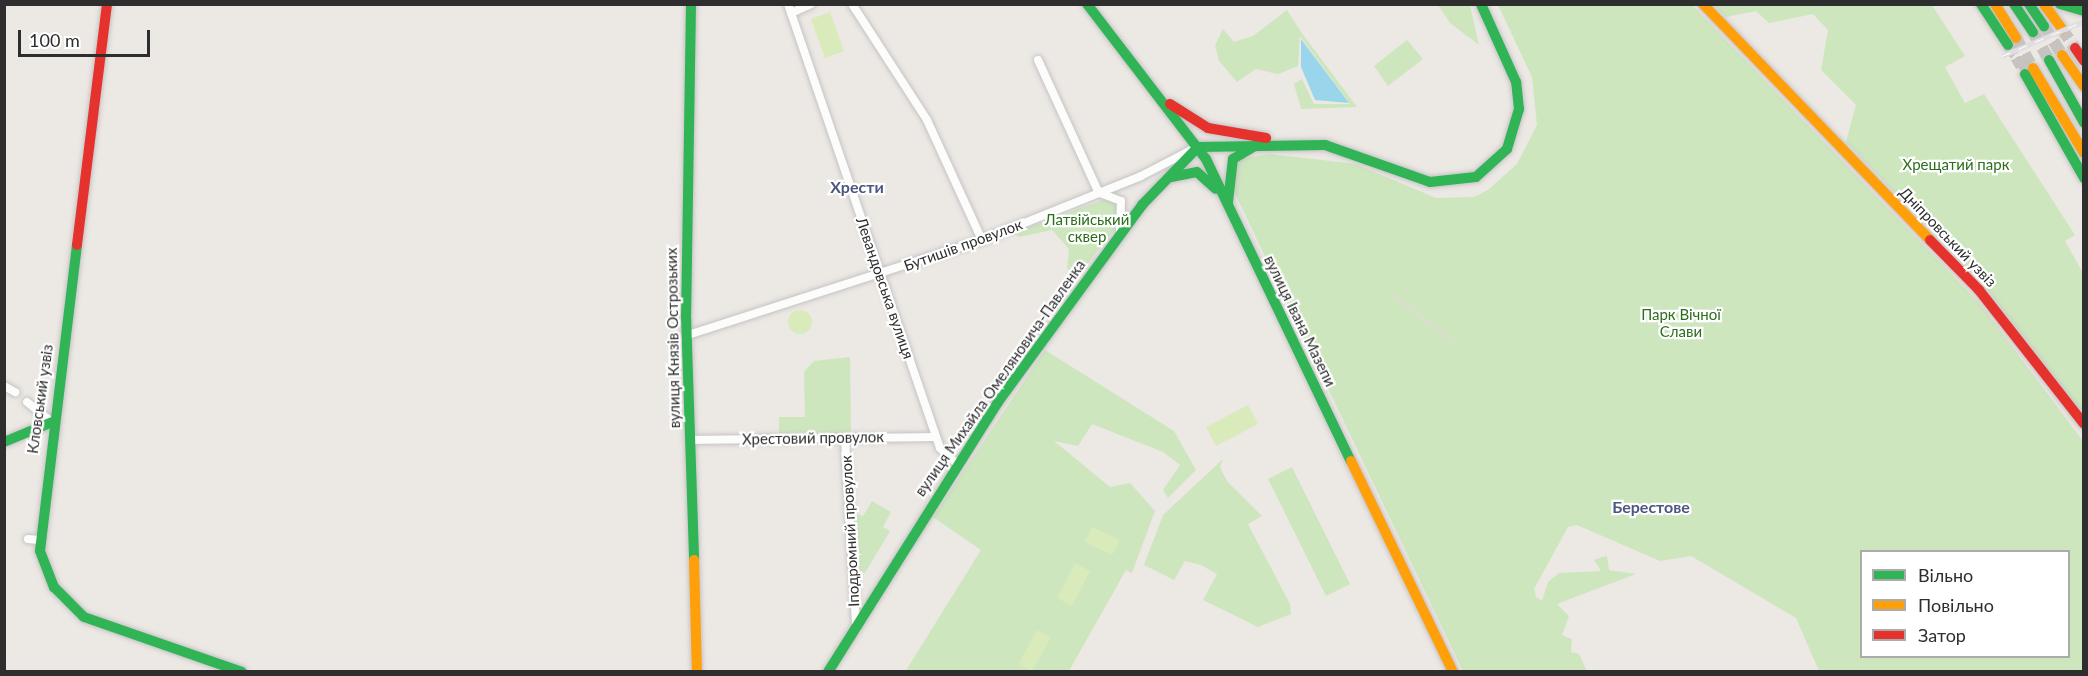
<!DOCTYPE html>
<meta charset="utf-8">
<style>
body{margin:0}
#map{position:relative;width:2088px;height:676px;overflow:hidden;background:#ece8e4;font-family:Lato,sans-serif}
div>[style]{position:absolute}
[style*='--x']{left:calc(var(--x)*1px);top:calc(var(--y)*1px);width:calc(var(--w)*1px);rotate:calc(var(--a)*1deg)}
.green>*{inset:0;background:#cee6be}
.cemetery>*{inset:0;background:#d8e0cc}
.pitch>*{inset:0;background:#d9eabb}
.round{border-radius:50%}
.water>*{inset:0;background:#99d6ec}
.secondary-tunnel>*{height:10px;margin-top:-5px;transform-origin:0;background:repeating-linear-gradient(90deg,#c6c3c0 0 10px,transparent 0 15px)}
.primary-tunnel>*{height:12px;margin-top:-6px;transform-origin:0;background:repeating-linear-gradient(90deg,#c6c3c0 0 12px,transparent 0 18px)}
.roads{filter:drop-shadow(0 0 2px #c5c4c5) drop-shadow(0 0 2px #c5c4c5)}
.street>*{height:8px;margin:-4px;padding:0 4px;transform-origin:4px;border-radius:4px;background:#fcfcfb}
.fast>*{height:10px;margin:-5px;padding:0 5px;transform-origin:5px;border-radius:5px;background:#30b455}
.slow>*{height:10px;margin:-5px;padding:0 5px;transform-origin:5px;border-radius:5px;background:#ff9f0a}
.jam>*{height:10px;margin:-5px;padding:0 5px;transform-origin:5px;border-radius:5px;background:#e5322d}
.rail>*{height:5px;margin-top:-2.5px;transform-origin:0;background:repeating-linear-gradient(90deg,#fff 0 9px,#dfdfe1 0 18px);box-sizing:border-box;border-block:2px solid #dfdfe1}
span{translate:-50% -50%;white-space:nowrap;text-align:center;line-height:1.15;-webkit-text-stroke:4.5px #fff;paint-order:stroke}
.park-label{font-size:15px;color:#2c6e1b}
.street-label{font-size:15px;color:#2e2e2e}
.neighbourhood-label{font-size:16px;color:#4d5680;font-weight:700}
.frame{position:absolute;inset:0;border:6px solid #2e2e2e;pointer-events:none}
.legend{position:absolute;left:1860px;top:550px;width:210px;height:108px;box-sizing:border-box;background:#fff;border:2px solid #ababab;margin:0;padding:8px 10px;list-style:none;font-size:18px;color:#2e2e2e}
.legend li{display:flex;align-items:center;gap:12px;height:30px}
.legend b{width:30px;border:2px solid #ababab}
.scale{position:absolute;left:18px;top:30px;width:132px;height:27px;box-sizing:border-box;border:3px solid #2e2e2e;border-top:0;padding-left:8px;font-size:18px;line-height:21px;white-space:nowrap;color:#2e2e2e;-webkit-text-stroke:4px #fff;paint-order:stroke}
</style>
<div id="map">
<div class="green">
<div style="clip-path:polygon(1438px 5px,1470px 5px,1479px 45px,1450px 23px)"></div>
<div style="clip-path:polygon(evenodd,1498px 5px,1692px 5px,1981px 305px,2083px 441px,2083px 671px,1819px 671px,1796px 618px,1691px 556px,1660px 561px,1577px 525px,1568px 527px,1534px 589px,1536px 597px,1542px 601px,1548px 582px,1559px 573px,1601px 571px,1594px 560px,1602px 557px,1607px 556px,1609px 570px,1636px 574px,1557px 604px,1569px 616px,1562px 635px,1572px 639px,1571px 652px,1579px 654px,1587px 671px,1463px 671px,1231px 185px,1240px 159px,1269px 154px,1356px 164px,1436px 198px,1474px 197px,1488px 190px,1517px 164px,1537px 125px,1532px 77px,1498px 5px,1862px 552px,2068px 552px,2068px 656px,1862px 656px,1862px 552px)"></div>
<div style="clip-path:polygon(1714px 5px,1932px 5px,1965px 56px,1945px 67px,1965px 103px,1984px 94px,2075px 235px,2065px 241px,2083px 273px,2083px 414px,1980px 280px,1846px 142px,1856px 105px,1821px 70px,1828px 30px,1813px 14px,1769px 23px,1756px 11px,1726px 17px)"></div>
<div style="clip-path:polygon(1287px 10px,1301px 32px,1357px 107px,1301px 109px,1294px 84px,1302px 79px,1314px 104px,1350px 104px,1300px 36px,1298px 66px,1278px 74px,1256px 69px,1237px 82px,1219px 61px,1215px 45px,1223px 29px,1234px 42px,1253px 36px)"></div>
<div style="clip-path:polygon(1407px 40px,1423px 59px,1388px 86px,1374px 66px)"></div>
<div style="clip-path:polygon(1108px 198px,1118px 204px,1122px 219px,1079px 275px,1067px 269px,1069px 249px,1052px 230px,1019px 237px,1013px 233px)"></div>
<div style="clip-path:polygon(1045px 350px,1174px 431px,1196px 470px,1168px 498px,1163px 490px,1180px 465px,1163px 452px,1092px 424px,1078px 446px,1054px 441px,1110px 487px,1130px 483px,1155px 511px,1132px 573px,1126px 570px,1069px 671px,905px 672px,981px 550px,933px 517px)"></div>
<div style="clip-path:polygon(850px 357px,851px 433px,779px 433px,779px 417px,805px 417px,804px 372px,814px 361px)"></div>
<div style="clip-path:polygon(1223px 459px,1220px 467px,1227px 481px,1262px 516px,1248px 524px,1290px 604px,1291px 614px,1258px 627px,1203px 600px,1217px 574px,1201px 565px,1185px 561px,1174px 580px,1144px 565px,1163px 515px)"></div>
<div style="clip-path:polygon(1292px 467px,1350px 584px,1326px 596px,1268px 479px)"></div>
<div style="clip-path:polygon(872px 501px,891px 512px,883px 527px,890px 531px,865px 573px,860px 572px,855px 513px,863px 516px)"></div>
</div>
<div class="cemetery">
<div style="clip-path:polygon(1393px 292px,1455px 341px,1453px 344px,1391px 296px)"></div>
</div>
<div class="pitch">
<div style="clip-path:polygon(830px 12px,844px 51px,825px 58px,811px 19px)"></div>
<div class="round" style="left:788px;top:310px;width:24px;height:24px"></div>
<div style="clip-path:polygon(1248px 405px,1258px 424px,1216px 446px,1206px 427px)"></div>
<div style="clip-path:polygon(1092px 527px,1120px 540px,1112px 555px,1085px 542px)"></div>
<div style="clip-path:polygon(1075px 563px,1090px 571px,1072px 606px,1057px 598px)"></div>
<div style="clip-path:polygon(1037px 630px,1051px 637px,1032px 671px,1018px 665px)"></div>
</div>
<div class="water">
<div style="clip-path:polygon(1301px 39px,1349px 103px,1315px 100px,1301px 67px)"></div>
</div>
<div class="secondary-tunnel">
<div style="--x:2008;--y:45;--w:34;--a:60"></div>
</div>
<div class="primary-tunnel">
<div style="--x:2044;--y:26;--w:34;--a:58"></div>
<div style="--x:2062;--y:29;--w:23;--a:56"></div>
<div style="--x:2033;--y:32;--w:32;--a:60"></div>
<div style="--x:2016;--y:38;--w:29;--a:61"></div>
<div style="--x:2008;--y:45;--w:47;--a:51.9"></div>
</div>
<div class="roads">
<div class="street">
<div style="--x:788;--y:4;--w:469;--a:71.1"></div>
<div style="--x:940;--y:448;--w:22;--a:43"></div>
<div style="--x:852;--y:4;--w:138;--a:57.1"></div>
<div style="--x:927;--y:120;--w:132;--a:65.4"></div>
<div style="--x:791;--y:13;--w:22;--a:-24"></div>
<div style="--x:1038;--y:60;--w:146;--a:65.4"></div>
<div style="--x:1100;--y:193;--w:22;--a:21"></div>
<div style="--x:1121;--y:201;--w:32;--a:92"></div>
<div style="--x:688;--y:335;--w:309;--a:-17.9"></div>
<div style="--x:982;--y:240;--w:171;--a:-21.9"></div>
<div style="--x:1141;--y:176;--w:63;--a:-27.4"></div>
<div style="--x:4;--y:386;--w:13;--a:29"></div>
<div style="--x:27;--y:402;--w:32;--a:39"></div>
<div style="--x:845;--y:438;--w:186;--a:86.6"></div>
<div style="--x:690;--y:440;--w:246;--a:-0.7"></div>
<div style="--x:28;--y:539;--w:11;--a:5"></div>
</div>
<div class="fast">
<div style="--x:691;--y:4;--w:311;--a:90.9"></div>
<div style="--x:686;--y:315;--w:245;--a:88.1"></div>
<div style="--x:1087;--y:4;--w:195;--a:52.5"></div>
<div style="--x:1206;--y:159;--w:335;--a:64.4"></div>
<div style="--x:1981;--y:4;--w:49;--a:56.6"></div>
<div style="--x:2014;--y:4;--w:34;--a:56"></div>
<div style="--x:2029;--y:4;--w:27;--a:56"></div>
<div style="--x:2060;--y:4;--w:25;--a:16"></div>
<div style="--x:2049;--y:60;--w:72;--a:60.9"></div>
<div style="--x:2025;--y:74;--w:120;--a:60.4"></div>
<div style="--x:1198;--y:147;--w:127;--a:-0.9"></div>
<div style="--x:1325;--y:145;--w:111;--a:19.4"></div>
<div style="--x:1430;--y:182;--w:46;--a:-6.2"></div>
<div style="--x:1476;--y:177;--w:42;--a:-42.1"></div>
<div style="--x:1507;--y:149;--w:42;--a:-73.3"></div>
<div style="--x:1519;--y:109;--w:27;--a:-96"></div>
<div style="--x:1516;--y:82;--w:85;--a:-114.2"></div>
<div style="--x:1171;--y:177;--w:26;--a:-11"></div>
<div style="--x:1197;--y:172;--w:25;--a:42"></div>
<div style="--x:1228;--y:202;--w:43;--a:-83.4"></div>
<div style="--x:1233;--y:159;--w:27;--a:-31"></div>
<div style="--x:77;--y:245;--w:308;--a:96.9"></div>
<div style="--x:40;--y:551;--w:39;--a:69"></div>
<div style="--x:54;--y:587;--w:42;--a:45"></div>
<div style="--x:84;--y:617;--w:167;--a:19.2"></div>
<div style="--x:4;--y:442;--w:52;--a:-22.6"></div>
<div style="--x:828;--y:672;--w:319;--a:-57.8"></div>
<div style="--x:998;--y:402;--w:244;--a:-53.8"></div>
<div style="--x:1142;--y:205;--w:81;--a:-46"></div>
</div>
<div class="slow">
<div style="--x:1703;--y:4;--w:327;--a:46.1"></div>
<div style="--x:1995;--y:4;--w:40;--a:58"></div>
<div style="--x:2044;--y:4;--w:31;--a:54"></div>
<div style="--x:2062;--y:55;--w:39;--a:55"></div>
<div style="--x:2033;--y:68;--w:99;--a:59"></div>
<div style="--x:1351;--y:461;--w:234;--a:64.2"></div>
<div style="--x:694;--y:560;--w:112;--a:88.5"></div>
</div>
<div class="jam">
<div style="--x:2075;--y:48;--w:16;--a:55"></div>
<div style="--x:1170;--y:104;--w:45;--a:32.3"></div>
<div style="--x:1208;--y:128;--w:59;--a:9.8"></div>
<div style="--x:1930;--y:240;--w:70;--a:45.6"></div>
<div style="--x:1979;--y:290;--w:170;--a:51.9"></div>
<div style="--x:77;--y:245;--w:243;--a:-82.9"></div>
</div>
</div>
<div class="rail">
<div style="--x:2002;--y:56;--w:89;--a:-23.1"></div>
</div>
<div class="park-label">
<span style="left:1956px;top:165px">Хрещатий парк</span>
<span style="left:1087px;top:228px">Латвійський<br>сквер</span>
<span style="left:1681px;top:323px">Парк Вічної<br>Слави</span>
</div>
<div class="street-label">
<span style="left:1948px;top:237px;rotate:46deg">Дніпровський узвіз</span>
<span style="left:963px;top:245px;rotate:-20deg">Бутишів провулок</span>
<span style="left:885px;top:288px;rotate:71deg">Левандовська вулиця</span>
<span style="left:1300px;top:321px;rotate:64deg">вулиця Івана Мазепи</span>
<span style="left:673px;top:338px;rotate:-91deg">вулиця Князів Острозьких</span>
<span style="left:1000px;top:378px;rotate:-55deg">вулиця Михайла Омеляновича-Павленка</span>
<span style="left:40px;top:399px;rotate:-82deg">Кловський узвіз</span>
<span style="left:813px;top:438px;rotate:-1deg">Хрестовий провулок</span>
<span style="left:850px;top:531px;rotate:-93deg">Іподромний провулок</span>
</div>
<div class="neighbourhood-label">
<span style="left:857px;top:187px">Хрести</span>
<span style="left:1651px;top:507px">Берестове</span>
</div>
<div class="frame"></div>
<ul class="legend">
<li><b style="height:8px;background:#30b455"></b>Вільно</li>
<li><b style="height:8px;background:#ff9f0a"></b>Повільно</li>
<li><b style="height:8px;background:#e5322d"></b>Затор</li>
</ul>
<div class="scale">100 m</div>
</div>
